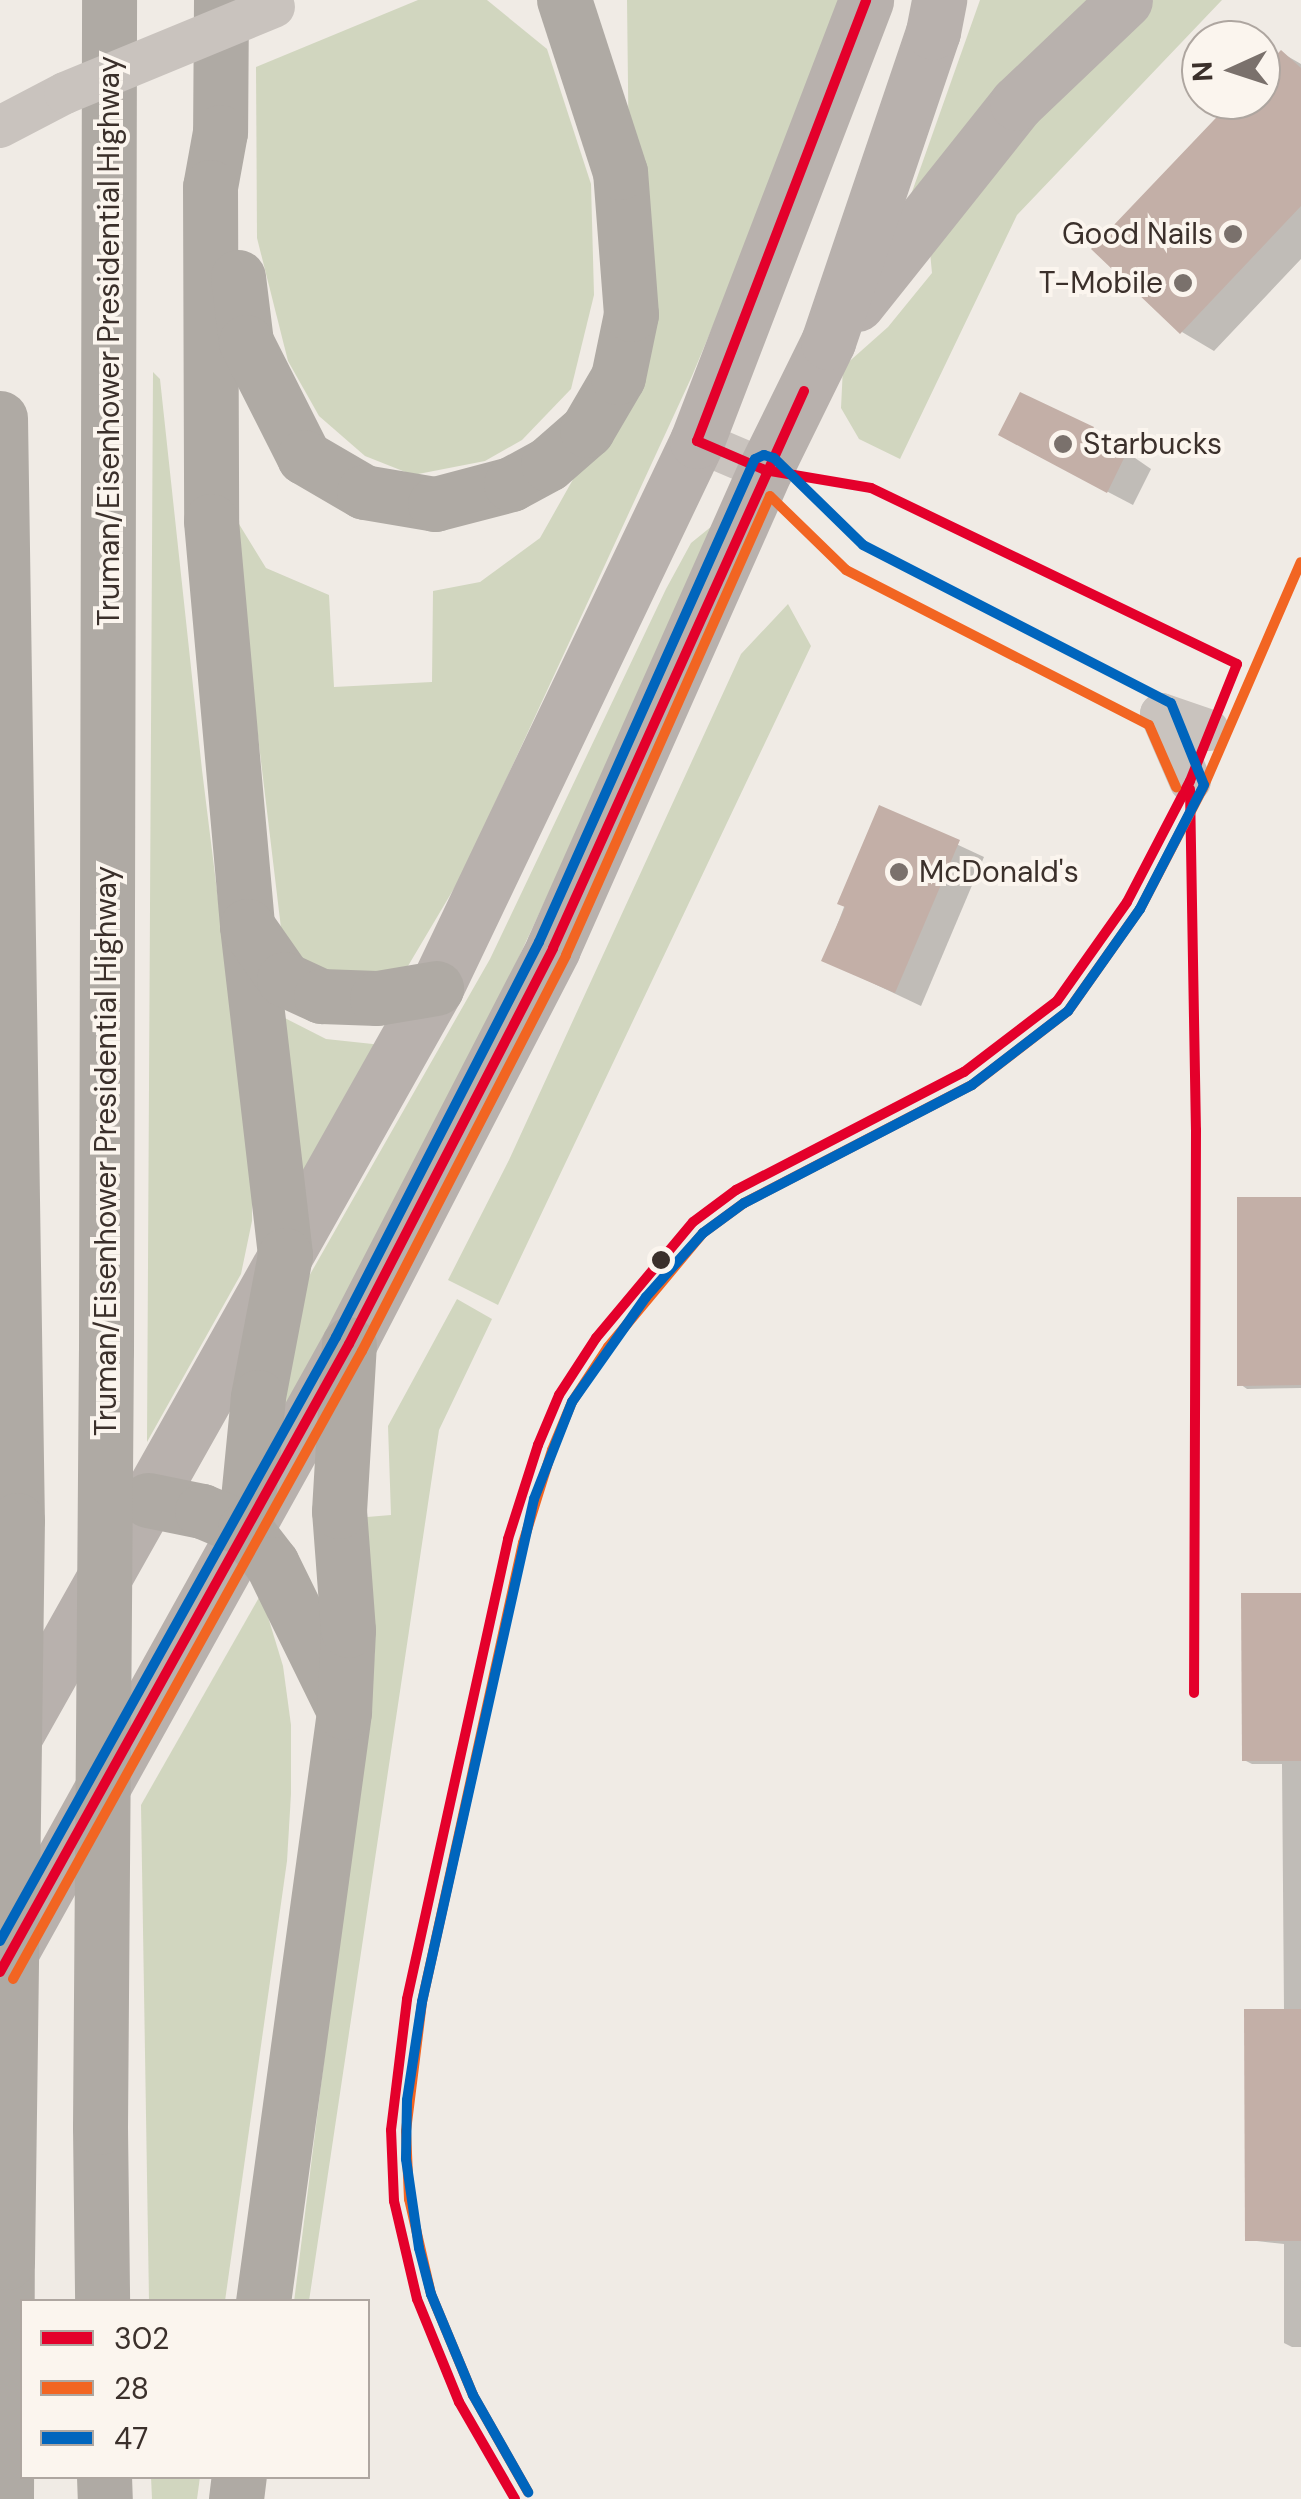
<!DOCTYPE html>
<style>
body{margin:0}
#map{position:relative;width:1301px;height:2499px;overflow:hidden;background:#f0ebe5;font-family:"DM Sans",sans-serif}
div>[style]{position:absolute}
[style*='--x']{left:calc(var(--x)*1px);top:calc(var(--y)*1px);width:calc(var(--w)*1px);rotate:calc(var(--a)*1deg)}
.green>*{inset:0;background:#d1d6bf}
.shadow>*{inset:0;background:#0003}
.building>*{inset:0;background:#c3afa7}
.minor>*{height:42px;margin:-21px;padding:0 21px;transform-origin:21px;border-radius:21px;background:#c9c3be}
.major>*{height:55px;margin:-27.5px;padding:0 27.5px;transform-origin:27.5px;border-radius:27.5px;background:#b8b1ad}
.highway>*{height:55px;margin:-27.5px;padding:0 27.5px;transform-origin:27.5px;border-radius:27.5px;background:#afaaa4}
.minor-bridge>*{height:42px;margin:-21px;padding:0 21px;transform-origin:21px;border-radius:21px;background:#c9c3be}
.highway-bridge>*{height:55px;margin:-27.5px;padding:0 27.5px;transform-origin:27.5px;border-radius:27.5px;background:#afaaa4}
.bus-1>*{height:10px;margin:-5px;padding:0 5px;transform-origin:5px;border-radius:5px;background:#e4002b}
.bus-2>*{height:10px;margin:-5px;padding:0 5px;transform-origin:5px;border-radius:5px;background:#f26522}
.bus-3>*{height:10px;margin:-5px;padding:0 5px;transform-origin:5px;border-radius:5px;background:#0065bd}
.dots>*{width:28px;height:28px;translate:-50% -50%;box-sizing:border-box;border:5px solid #fbf5ee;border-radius:50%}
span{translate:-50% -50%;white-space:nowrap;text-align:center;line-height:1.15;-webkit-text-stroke:8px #fbf5ee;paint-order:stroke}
.poi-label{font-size:30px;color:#3b302b}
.right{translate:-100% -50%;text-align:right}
.left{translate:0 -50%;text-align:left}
.street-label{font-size:30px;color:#3b302b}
.legend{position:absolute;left:20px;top:2299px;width:350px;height:180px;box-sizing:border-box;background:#fbf5ee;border:2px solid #aea6a0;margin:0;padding:12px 18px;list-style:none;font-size:30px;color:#3b302b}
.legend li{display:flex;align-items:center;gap:20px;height:50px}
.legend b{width:50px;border:2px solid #aea6a0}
.north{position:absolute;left:1181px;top:20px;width:100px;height:100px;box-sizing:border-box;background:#fbf5ee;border:2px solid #aea6a0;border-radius:50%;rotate:267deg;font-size:28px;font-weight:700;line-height:40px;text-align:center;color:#3b302b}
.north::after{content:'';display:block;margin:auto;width:35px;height:45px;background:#7a716c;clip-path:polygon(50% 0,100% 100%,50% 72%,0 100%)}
</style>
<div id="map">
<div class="green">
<div style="clip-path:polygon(418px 0,487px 0,547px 49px,591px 184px,594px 295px,571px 389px,522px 440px,485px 461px,413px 475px,365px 456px,319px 416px,288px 361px,257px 238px,256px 67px)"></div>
<div style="clip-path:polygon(627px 0,849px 0,692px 376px,462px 875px,408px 966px,359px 982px,301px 963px,281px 928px,231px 511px,266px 568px,329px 595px,334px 687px,432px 682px,433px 591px,480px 582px,540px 538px,589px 451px,631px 342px)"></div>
<div style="clip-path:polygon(980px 0,1097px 0,907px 206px)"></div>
<div style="clip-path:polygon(1153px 0,1222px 0,1017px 215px,900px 459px,859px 439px,841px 408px,843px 367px,888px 327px,932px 273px,930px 252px,1067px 76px)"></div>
<div style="clip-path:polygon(153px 372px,160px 379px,202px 770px,252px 1173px,252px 1221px,241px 1274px,147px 1442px)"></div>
<div style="clip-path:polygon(712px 526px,717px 530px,362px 1295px,261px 1439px,300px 1292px,490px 959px,666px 589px,691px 543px)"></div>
<div style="clip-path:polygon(788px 604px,811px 646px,498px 1305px,448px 1280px,509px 1160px,741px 654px)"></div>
<div style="clip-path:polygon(271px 1011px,326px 1039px,382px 1045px,293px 1200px)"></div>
<div style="clip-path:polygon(457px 1299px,492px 1319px,439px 1430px,309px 2301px,294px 2302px,375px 1651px,367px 1517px,391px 1515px,388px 1426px)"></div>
<div style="clip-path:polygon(261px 1594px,283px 1666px,291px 1725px,291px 1794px,287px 1861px,225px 2301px,149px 2301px,141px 1805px)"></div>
<div style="clip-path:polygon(151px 2477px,200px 2477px,197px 2499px,152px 2499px)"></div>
</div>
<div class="shadow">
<div style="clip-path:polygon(1282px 53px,1301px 64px,1301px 259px,1214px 351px,1182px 332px,1237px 100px,1261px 100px,1261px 75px)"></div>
<div style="clip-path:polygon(1093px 429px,1151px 469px,1133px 505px,1026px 449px)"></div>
<div style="clip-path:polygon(881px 809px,984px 857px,921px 1006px,824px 960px)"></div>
<div style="clip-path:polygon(1301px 1199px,1301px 1388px,1247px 1389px,1240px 1384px)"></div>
<div style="clip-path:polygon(1301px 1595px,1301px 2347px,1292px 2347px,1284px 2343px,1284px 2244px,1248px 2240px,1284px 2012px,1282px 1764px,1252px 1764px,1244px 1760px)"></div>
</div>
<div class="building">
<div style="clip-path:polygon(1281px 50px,1301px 68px,1301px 206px,1180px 334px,1091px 249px,1233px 100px,1261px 100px,1261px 71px)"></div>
<div style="clip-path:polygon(1020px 392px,1094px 427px,1091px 433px,1127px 452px,1107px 493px,998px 435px)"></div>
<div style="clip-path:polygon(879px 805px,960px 840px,895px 993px,821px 961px,845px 907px,837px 904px)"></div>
<div style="clip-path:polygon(1237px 1197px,1301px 1197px,1301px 1385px,1237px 1386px)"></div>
<div style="clip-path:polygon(1241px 1593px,1301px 1593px,1301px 1761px,1242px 1761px)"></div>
<div style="clip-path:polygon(1244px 2009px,1301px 2009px,1301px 2241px,1245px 2241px)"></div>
</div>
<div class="minor">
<div style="--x:697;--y:441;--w:74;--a:23.1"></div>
<div style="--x:1161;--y:714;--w:73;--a:66.6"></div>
<div style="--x:1161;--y:714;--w:50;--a:18.8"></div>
</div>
<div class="major">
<div style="--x:857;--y:304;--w:257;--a:-51.5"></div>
<div style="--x:1017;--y:103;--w:149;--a:-43.6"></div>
<div style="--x:6;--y:1752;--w:877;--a:-60.63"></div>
<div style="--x:436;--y:988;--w:606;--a:-64.49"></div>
<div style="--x:697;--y:441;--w:472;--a:-69"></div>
<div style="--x:4;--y:1965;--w:710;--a:-60.95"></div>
<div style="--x:349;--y:1344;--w:445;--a:-62.7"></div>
<div style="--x:553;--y:948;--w:523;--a:-66.08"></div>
<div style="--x:765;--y:470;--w:143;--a:-63.8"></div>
<div style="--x:828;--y:342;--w:327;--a:-71.3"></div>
<div style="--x:933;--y:32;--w:33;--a:-79"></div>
</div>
<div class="highway">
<div style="--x:221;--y:0;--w:132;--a:90.4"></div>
<div style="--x:220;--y:132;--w:56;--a:100.3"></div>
<div style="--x:210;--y:187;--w:334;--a:89.8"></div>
<div style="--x:211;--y:521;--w:407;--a:84.9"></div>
<div style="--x:247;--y:926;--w:331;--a:83.4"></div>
<div style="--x:285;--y:1255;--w:145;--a:100.8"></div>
<div style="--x:258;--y:1397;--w:133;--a:95.6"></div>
<div style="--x:238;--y:277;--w:65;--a:83"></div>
<div style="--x:246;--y:342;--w:129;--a:63.2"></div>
<div style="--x:304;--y:457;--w:69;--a:30.3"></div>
<div style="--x:364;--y:492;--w:72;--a:9.6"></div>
<div style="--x:435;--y:504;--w:79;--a:-14.7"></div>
<div style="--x:511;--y:484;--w:42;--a:-28.4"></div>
<div style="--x:548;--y:464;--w:52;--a:-41.1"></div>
<div style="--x:587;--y:430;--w:61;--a:-59.7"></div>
<div style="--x:618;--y:377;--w:64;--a:-78.3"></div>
<div style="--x:631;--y:314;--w:142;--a:-94.4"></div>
<div style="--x:620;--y:172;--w:181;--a:-108"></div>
<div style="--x:0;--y:418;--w:1102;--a:89.12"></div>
<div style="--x:247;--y:926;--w:65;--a:55.1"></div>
<div style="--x:284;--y:979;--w:41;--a:24.7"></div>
<div style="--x:321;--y:996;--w:56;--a:2"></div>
<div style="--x:377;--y:998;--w:60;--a:-9.6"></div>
<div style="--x:106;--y:1351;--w:1351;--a:-89.87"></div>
<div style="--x:148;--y:1500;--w:55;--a:11.5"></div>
<div style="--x:202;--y:1511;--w:47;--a:22.7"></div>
<div style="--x:245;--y:1529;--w:44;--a:52.4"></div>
<div style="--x:272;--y:1564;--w:157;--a:63.9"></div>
<div style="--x:100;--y:2127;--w:175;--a:89.3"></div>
<div style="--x:263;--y:2302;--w:596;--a:-82.18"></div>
<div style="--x:344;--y:1712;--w:82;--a:-87.2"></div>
<div style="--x:348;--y:1630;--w:119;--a:-94.3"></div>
<div style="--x:339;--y:1511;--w:167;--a:-86.6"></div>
<div style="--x:104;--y:2476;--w:23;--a:88"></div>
<div style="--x:6;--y:2499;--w:237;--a:-89.8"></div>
<div style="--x:236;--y:2499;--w:23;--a:-83"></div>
</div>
<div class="minor-bridge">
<div style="--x:0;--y:127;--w:73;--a:-27.6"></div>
<div style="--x:65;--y:93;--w:226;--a:-22.4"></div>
</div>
<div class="highway-bridge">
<div style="--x:100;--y:2127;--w:776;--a:-89.56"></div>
<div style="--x:7;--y:2262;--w:742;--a:-89.23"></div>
</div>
<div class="bus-1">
<div style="--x:1190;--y:789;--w:341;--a:89"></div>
<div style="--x:1196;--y:1130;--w:563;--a:90.2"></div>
<div style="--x:0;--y:1972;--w:718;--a:-60.94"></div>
<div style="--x:349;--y:1344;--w:445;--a:-62.7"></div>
<div style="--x:553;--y:948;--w:611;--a:-65.74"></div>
<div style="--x:515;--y:2499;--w:112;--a:-120"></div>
<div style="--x:459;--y:2402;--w:111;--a:-112.2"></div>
<div style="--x:417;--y:2299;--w:101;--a:-103.2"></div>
<div style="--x:394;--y:2201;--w:71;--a:-92.4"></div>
<div style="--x:391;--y:2130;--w:132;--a:-83"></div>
<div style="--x:407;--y:1999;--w:471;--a:-77.6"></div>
<div style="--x:508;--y:1539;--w:99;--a:-72.3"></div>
<div style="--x:538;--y:1445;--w:54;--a:-67.2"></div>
<div style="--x:559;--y:1395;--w:68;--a:-57"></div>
<div style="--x:596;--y:1338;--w:151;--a:-50.1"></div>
<div style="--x:693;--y:1222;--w:54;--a:-36.7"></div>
<div style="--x:736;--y:1190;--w:257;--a:-27.4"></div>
<div style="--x:964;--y:1072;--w:117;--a:-37.4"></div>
<div style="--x:1057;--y:1001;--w:121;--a:-54.7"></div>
<div style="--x:1127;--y:902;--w:136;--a:-62.5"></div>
<div style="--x:1190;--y:781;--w:126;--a:-68.1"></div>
<div style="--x:1237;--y:664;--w:406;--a:-154.3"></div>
<div style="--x:871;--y:488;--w:108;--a:-170.4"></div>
<div style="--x:765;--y:470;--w:74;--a:-156.9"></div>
<div style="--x:697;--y:441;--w:472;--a:-69"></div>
</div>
<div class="bus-2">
<div style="--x:13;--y:1979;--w:718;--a:-60.94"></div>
<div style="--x:362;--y:1351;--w:445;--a:-62.7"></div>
<div style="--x:566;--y:955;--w:502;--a:-66.04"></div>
<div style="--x:770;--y:496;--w:106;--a:44.2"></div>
<div style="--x:846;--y:570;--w:340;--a:27.1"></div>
<div style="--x:1149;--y:725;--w:68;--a:66.5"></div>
<div style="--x:528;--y:2492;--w:112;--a:-119.6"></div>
<div style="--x:473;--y:2395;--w:109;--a:-112.6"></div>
<div style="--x:431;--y:2294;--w:98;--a:-103"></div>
<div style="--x:409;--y:2199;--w:68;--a:-92.5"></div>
<div style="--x:406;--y:2131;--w:130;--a:-82.9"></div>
<div style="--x:422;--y:2002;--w:470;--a:-77.6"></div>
<div style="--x:523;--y:1543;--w:97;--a:-72.7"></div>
<div style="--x:552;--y:1450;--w:52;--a:-67.4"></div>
<div style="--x:572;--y:1402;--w:66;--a:-56.8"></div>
<div style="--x:608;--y:1347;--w:148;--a:-50.2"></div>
<div style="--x:703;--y:1233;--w:51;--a:-36.2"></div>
<div style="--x:744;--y:1203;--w:257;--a:-27.4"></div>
<div style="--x:972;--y:1085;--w:121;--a:-37.6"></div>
<div style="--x:1068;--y:1011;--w:125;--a:-54.8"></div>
<div style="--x:1140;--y:909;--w:136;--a:-62.5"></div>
<div style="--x:1203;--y:788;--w:246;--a:-66.6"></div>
</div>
<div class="bus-3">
<div style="--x:0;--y:1941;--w:691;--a:-60.91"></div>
<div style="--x:336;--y:1337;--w:444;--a:-62.8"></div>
<div style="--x:539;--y:942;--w:529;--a:-65.91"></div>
<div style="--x:755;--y:459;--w:10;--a:-24"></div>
<div style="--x:764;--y:455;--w:10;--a:17"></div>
<div style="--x:774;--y:458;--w:124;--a:44.3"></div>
<div style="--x:863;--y:545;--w:346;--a:27.2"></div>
<div style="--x:1171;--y:703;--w:88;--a:68.1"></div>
<div style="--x:1204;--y:785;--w:140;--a:117.3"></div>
<div style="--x:1140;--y:909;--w:125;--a:125.2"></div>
<div style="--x:1068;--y:1011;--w:121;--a:142.4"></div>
<div style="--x:972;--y:1085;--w:257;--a:152.6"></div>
<div style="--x:744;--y:1203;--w:51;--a:143.8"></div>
<div style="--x:703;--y:1233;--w:86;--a:131.7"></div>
<div style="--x:646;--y:1297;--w:128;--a:125.2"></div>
<div style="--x:572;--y:1402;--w:104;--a:111.4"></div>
<div style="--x:534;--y:1499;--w:515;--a:102.55"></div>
<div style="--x:422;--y:2002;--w:99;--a:98.7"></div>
<div style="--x:407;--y:2100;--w:59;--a:91"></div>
<div style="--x:406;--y:2159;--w:90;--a:81.7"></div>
<div style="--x:419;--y:2248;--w:48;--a:75.4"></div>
<div style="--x:431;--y:2294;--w:109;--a:67.4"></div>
<div style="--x:473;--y:2395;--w:112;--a:60.4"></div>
</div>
<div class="dots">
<div style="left:1233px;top:234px;background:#7a716c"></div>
<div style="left:1183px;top:283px;background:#7a716c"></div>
<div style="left:1063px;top:444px;background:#7a716c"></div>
<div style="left:899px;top:872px;background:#7a716c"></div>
<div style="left:661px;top:1260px;background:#3b302b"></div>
</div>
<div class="poi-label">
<span class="right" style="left:1213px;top:234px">Good Nails</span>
<span class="right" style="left:1163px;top:283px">T-Mobile</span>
<span class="left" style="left:1083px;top:444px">Starbucks</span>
<span class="left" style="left:919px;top:872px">McDonald's</span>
</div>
<div class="street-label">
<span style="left:109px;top:341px;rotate:-90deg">Truman/Eisenhower Presidential Highway</span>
<span style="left:106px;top:1151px;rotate:-90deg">Truman/Eisenhower Presidential Highway</span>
</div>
<ul class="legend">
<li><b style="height:12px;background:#e4002b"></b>302</li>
<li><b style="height:12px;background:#f26522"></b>28</li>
<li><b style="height:12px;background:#0065bd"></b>47</li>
</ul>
<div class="north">N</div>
</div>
